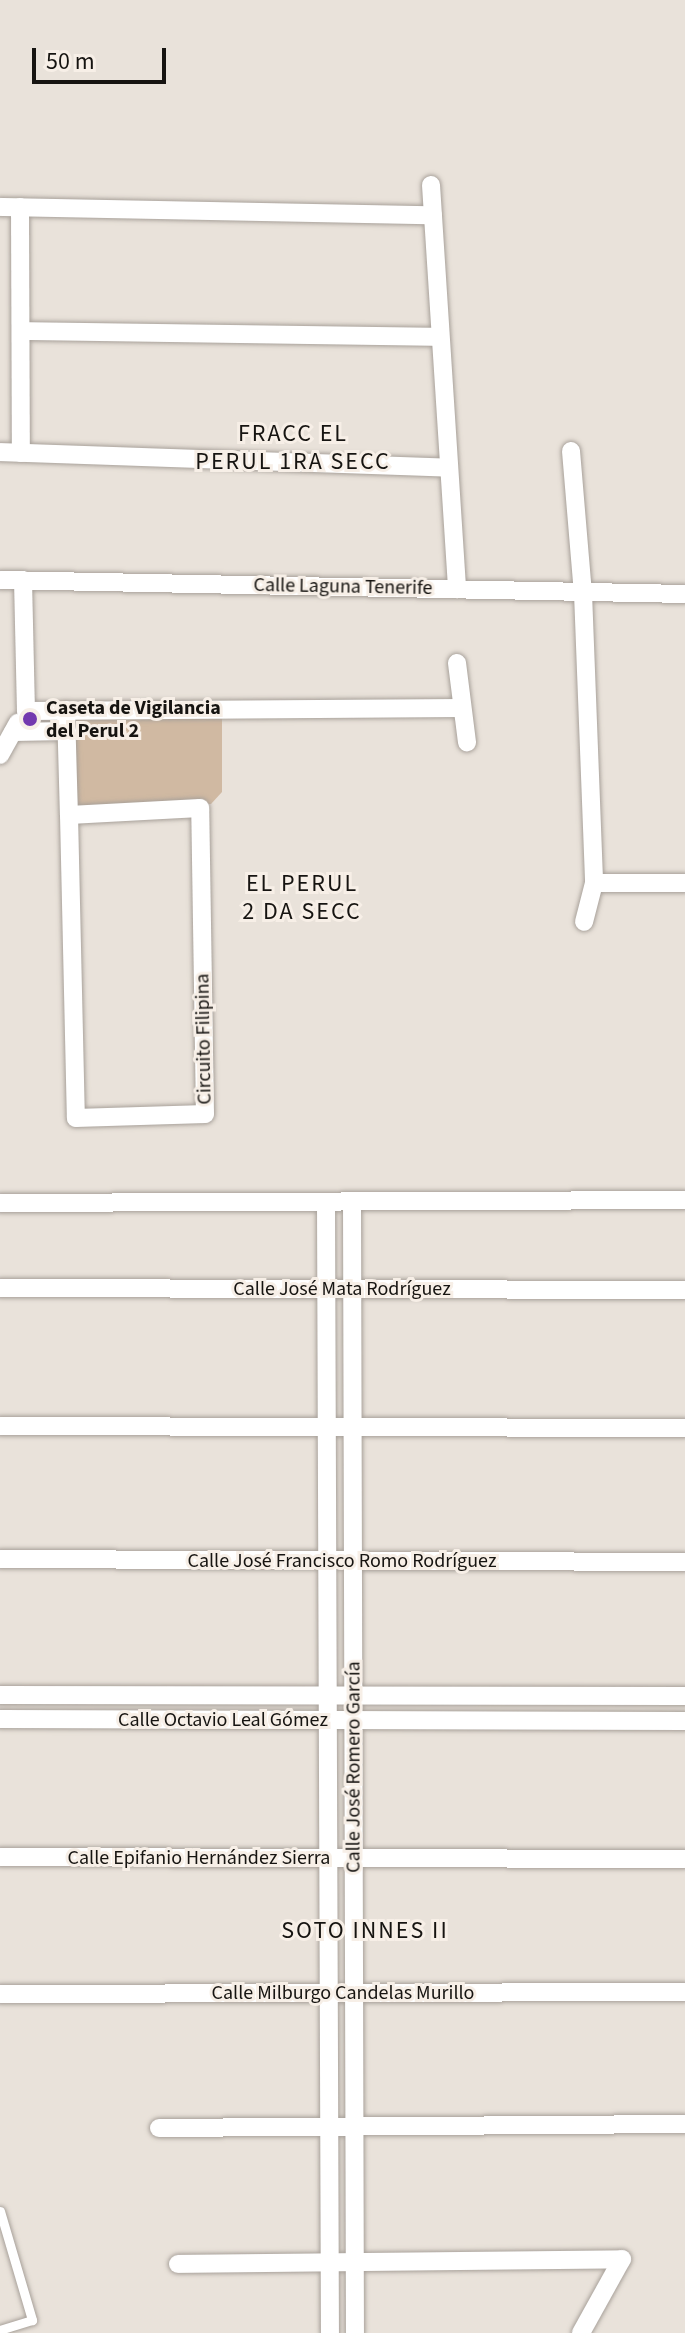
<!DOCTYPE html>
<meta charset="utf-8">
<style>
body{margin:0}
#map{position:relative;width:685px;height:2333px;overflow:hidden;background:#e9e2da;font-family:"Source Sans 3",sans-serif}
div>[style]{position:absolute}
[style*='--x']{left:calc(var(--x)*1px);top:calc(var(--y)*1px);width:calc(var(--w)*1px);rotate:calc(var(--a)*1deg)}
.green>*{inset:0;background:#d0b9a2}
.roads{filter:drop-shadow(0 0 2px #a8a19a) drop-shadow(0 0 2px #a8a19a)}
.lane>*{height:9px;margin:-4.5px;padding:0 4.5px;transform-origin:4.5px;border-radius:4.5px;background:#fff}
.street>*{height:18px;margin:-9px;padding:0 9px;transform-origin:9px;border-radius:9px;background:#fff}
.dots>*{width:22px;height:22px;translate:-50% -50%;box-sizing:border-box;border:4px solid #f7efe7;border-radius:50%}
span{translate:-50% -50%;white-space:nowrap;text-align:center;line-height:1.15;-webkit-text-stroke:6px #f7efe7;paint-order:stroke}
.street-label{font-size:20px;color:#161411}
.poi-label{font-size:20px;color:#161411;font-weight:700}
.left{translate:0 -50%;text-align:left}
.quarter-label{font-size:24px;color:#161411;letter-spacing:2px}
.scale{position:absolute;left:32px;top:48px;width:134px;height:36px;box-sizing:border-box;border:4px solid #161411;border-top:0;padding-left:10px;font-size:24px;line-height:28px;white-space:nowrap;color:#161411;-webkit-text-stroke:6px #f7efe7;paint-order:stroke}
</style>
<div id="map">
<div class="green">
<div style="clip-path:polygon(73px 715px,222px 715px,222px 792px,211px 804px,78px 809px)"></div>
</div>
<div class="roads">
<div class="lane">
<div style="--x:0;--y:2211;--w:114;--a:73.6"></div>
<div style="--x:32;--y:2320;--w:34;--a:163"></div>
</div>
<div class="street">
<div style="--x:431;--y:185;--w:405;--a:86.3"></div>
<div style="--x:0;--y:207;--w:433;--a:1.1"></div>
<div style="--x:20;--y:207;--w:246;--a:89.8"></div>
<div style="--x:21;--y:331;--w:419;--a:0.8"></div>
<div style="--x:571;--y:451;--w:143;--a:85.2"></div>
<div style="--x:583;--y:593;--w:290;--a:87.8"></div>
<div style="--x:594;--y:883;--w:40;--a:104.4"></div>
<div style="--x:0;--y:452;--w:449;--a:2"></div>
<div style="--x:0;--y:580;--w:685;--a:1.17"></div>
<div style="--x:23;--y:580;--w:131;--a:88.7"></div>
<div style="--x:457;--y:663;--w:80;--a:82.8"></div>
<div style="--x:66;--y:710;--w:105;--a:88.4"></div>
<div style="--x:69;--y:815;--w:303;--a:88.7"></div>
<div style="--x:76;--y:1118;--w:129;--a:-1.8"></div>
<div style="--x:205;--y:1114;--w:306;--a:-90.9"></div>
<div style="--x:200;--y:808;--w:131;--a:176.9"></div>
<div style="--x:26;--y:711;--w:436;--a:-0.4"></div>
<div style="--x:13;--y:732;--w:54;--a:-1.1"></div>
<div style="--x:0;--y:755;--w:37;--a:-61"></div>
<div style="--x:594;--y:883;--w:91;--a:0"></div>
<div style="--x:352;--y:1201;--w:1132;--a:89.85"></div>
<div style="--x:326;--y:1202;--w:1131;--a:89.8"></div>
<div style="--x:0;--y:1203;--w:685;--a:-0.25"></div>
<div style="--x:0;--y:1288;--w:685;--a:0.17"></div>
<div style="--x:0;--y:1426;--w:685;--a:0.17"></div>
<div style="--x:0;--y:1559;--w:685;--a:0.25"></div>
<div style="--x:0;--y:1695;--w:685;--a:0.08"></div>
<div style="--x:0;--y:1719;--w:685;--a:0.17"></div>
<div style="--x:0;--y:1857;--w:685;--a:0.17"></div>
<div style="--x:0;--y:1994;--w:685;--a:-0.17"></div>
<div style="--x:159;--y:2128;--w:526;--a:-0.44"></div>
<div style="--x:178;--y:2264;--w:444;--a:-0.6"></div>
<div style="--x:622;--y:2259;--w:85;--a:119"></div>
</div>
</div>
<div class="dots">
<div style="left:30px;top:719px;background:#7339af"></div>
</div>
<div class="street-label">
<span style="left:343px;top:587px;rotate:1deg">Calle Laguna Tenerife</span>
<span style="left:204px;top:1039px;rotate:-91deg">Circuito Filipina</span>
<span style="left:342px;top:1289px">Calle José Mata Rodríguez</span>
<span style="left:342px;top:1561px">Calle José Francisco Romo Rodríguez</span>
<span style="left:223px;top:1720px">Calle Octavio Leal Gómez</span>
<span style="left:354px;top:1767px;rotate:-90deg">Calle José Romero García</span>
<span style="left:199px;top:1858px">Calle Epifanio Hernández Sierra</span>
<span style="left:343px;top:1993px">Calle Milburgo Candelas Murillo</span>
</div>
<div class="poi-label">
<span class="left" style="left:46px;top:720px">Caseta de Vigilancia<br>del Perul 2</span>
</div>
<div class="quarter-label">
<span style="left:293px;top:448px">FRACC EL<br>PERUL 1RA SECC</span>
<span style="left:302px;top:898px">EL PERUL<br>2 DA SECC</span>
<span style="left:365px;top:1931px">SOTO INNES II</span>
</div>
<div class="scale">50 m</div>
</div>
